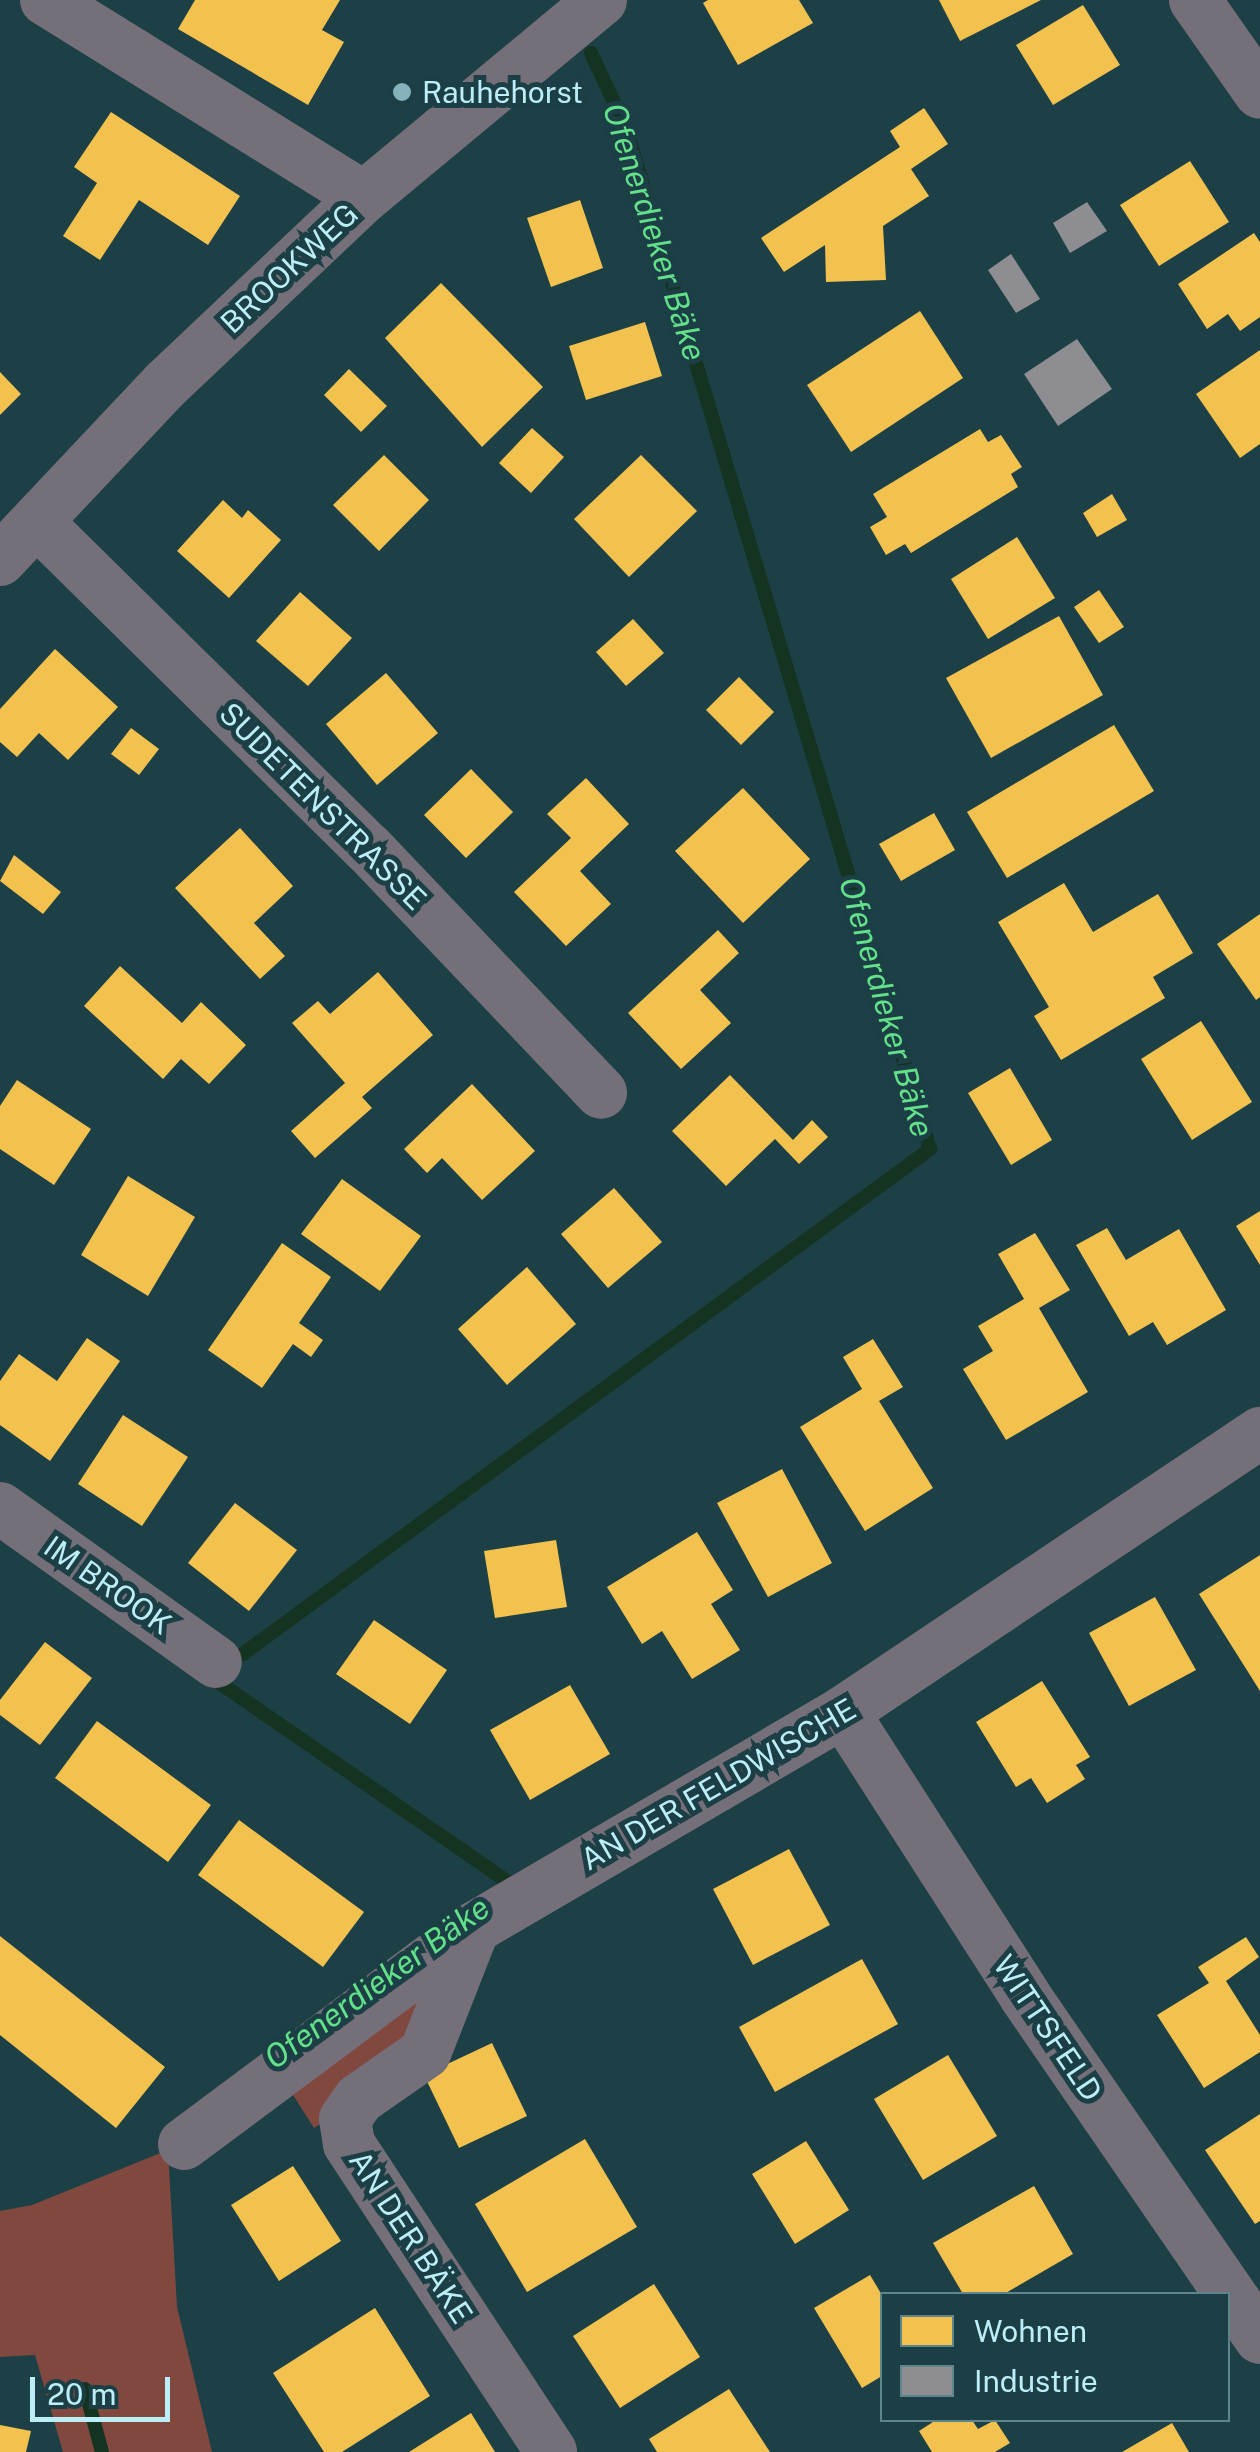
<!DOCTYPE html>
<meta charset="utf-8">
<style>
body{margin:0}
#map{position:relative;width:1260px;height:2452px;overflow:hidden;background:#1c4046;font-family:"Public Sans",sans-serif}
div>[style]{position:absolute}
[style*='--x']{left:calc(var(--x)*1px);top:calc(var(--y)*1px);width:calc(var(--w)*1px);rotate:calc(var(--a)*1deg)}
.green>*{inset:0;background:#80483e}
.homes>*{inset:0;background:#f2c14e}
.industry>*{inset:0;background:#8d8d92}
.stream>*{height:14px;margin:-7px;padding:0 7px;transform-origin:7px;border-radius:7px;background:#143320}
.minor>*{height:52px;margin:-26px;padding:0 26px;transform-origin:26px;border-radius:26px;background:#746f79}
.dots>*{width:28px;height:28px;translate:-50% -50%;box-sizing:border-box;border:5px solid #1c3f46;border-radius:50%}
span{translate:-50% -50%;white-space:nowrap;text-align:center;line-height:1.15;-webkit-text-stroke:10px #1c3f46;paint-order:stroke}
.poi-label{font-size:30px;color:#bceef8}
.left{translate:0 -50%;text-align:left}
.street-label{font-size:30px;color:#bceef8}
.water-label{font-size:32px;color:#63e08a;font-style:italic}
.legend{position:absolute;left:880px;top:2292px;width:350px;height:130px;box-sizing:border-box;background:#1c3f46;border:2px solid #5c858d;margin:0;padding:12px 18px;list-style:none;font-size:30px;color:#bceef8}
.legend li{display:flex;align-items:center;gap:20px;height:50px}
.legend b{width:50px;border:2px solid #5c858d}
.scale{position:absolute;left:30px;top:2377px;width:140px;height:45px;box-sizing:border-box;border:5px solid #bceef8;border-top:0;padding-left:12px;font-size:30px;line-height:35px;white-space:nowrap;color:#bceef8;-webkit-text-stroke:8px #1c3f46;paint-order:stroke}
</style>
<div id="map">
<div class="green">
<div style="clip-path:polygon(474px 1928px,435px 2034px,359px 2099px,314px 2128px,279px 2073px)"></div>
<div style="clip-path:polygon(168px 2150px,177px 2307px,212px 2452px,63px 2452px,35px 2355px,0 2357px,0 2211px,32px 2205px)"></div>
</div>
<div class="homes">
<div style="clip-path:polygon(195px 0,340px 0,322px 30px,344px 42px,308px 105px,178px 29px)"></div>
<div style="clip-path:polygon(708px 0,799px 0,813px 23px,738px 65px,703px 3px)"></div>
<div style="clip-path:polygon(939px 0,1041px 0,960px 41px)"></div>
<div style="clip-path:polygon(1083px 5px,1120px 65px,1053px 105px,1016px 45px)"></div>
<div style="clip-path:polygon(924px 108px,948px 144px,911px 169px,929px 196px,883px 226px,886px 280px,826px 282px,825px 245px,784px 272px,761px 238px,900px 147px,890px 131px)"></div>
<div style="clip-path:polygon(111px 112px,240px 196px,208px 245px,139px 200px,100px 260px,63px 236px,97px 183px,74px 167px)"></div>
<div style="clip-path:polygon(1190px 161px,1229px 222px,1159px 266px,1120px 205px)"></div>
<div style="clip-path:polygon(580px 200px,603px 268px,551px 287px,527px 218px)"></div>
<div style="clip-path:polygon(1254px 233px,1260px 242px,1260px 317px,1240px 331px,1228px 314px,1207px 329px,1178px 284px)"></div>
<div style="clip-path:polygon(441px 283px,543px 387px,482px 447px,385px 338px)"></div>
<div style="clip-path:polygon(920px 311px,963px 378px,851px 452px,807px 385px)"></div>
<div style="clip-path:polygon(645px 322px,662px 376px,586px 400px,569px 346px)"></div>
<div style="clip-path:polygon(1260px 350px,1260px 444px,1240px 458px,1196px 394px)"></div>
<div style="clip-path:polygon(349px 369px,387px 406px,361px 432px,324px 395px)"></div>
<div style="clip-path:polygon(0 372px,21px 394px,0 415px)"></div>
<div style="clip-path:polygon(532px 428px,564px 457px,531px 493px,499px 463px)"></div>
<div style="clip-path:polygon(980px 429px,988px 442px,1001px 435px,1022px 467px,1011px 474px,1018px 487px,911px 553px,905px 544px,886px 555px,870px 527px,887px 517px,873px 494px)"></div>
<div style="clip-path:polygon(384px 455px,429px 500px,379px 551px,333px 505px)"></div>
<div style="clip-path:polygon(641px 455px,697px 511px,629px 577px,574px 519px)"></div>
<div style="clip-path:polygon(1112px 494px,1127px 520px,1097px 537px,1083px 513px)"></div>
<div style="clip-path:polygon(223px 500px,242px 518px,248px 510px,281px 540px,229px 598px,177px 551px)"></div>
<div style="clip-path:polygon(1017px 537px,1055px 598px,988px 639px,951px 579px)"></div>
<div style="clip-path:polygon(1099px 590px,1124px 627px,1099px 643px,1074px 607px)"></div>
<div style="clip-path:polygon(300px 592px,352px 638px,308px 686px,256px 641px)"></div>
<div style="clip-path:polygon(1059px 616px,1103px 695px,991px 758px,946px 678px)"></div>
<div style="clip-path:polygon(633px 619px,664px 653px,626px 686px,596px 652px)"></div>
<div style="clip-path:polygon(55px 649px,118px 707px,68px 760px,39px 733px,17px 757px,0 742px,0 709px)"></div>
<div style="clip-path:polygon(386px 673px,438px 733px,377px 785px,326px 724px)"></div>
<div style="clip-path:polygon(739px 677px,774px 712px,741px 745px,706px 710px)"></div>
<div style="clip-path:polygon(1114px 725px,1154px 791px,1007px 878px,967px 812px)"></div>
<div style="clip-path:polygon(131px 728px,159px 749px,139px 775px,111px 754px)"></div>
<div style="clip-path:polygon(471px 769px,513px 812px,466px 858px,424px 815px)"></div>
<div style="clip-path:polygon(586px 778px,629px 824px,580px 871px,611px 904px,566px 946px,514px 892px,571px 838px,547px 814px)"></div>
<div style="clip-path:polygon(743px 788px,810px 859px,743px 923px,675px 851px)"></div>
<div style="clip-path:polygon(934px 813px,955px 850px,901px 881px,879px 844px)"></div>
<div style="clip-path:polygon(240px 828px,293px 886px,254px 923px,285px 956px,260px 979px,175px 888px)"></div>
<div style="clip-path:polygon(14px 855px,61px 892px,43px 914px,0 881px)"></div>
<div style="clip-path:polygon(1064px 883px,1093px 932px,1158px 894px,1193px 953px,1153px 977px,1165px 998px,1061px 1060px,1034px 1016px,1049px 1007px,998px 922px)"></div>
<div style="clip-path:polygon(1260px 914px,1260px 997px,1256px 1000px,1217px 944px)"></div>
<div style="clip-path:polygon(718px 930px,739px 953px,700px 990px,731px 1023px,681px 1069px,628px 1013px)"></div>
<div style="clip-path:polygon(120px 966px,182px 1023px,201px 1002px,246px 1045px,209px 1084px,181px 1059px,163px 1079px,84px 1006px)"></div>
<div style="clip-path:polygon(378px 972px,433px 1035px,362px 1097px,372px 1108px,315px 1158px,291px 1131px,345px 1083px,292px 1023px,318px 1001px,330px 1014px)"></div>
<div style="clip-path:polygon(1201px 1021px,1252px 1102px,1192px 1140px,1141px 1059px)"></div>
<div style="clip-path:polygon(1010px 1068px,1052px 1140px,1011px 1165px,968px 1093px)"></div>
<div style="clip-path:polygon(730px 1075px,793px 1140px,812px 1120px,828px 1137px,799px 1164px,775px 1139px,726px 1186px,672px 1131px)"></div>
<div style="clip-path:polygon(17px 1080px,91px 1129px,54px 1185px,0 1149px,0 1106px)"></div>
<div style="clip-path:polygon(472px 1084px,535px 1151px,482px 1200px,442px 1158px,427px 1173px,404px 1149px)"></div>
<div style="clip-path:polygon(128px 1176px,195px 1217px,148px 1296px,81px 1255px)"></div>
<div style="clip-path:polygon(342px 1179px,421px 1236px,380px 1291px,301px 1234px)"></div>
<div style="clip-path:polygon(614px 1188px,662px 1242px,608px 1288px,561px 1234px)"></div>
<div style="clip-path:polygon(1260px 1211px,1260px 1265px,1236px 1226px)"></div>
<div style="clip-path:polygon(1107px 1228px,1126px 1260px,1179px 1229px,1226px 1310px,1167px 1345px,1153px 1322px,1129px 1336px,1076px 1245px)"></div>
<div style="clip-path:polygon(1035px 1233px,1070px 1290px,1039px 1308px,1088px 1392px,1006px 1440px,963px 1369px,993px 1351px,978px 1326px,1024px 1299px,998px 1254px)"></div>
<div style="clip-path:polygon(282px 1243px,331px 1277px,299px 1323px,323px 1340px,311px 1357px,293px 1344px,262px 1388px,208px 1350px)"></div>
<div style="clip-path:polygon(527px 1267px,576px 1324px,507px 1385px,458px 1329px)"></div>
<div style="clip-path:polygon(87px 1338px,120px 1361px,50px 1461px,0 1425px,0 1381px,19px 1354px,57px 1381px)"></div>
<div style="clip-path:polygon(873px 1339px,903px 1387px,879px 1401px,933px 1488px,865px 1531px,800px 1427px,862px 1389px,843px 1357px)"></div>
<div style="clip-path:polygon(123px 1415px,188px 1457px,142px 1526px,78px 1484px)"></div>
<div style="clip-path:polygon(782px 1469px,832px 1563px,768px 1597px,717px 1503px)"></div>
<div style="clip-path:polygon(235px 1503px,297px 1550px,249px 1611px,188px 1563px)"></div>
<div style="clip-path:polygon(697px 1532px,733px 1590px,711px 1604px,740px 1650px,692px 1679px,662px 1631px,642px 1644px,607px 1587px)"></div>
<div style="clip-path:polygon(556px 1540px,567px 1607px,495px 1618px,484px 1551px)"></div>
<div style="clip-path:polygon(1260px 1555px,1260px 1691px,1199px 1594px)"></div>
<div style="clip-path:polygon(1155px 1597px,1196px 1670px,1129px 1706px,1089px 1633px)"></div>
<div style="clip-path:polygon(374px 1620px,447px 1670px,410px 1724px,336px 1674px)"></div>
<div style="clip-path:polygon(45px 1642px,92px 1678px,40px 1745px,0 1715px,0 1700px)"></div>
<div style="clip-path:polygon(1042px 1681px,1090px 1757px,1076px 1765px,1085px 1779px,1047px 1803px,1031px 1778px,1016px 1787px,976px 1722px)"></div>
<div style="clip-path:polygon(570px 1685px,610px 1754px,530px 1800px,490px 1730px)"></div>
<div style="clip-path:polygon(97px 1721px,211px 1805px,168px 1862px,55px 1778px)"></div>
<div style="clip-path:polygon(239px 1820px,364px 1912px,323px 1967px,198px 1875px)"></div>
<div style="clip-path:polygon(789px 1849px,830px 1925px,753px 1965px,713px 1889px)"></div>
<div style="clip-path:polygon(0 1936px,165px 2067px,116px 2128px,0 2035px)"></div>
<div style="clip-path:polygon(1246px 1937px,1259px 1957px,1226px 1981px,1260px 2035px,1260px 2052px,1204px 2088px,1157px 2015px,1209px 1983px,1198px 1967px)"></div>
<div style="clip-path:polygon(862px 1959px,898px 2024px,775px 2092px,739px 2027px)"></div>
<div style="clip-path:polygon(492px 2043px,527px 2116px,459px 2148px,424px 2075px)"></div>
<div style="clip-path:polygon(948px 2055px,997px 2136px,923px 2180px,874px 2099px)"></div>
<div style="clip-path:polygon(1260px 2114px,1260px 2221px,1255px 2224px,1205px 2150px)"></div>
<div style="clip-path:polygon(585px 2139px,637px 2227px,527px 2292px,475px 2204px)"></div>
<div style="clip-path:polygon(806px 2141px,849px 2210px,795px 2244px,752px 2174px)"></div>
<div style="clip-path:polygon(293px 2166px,341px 2241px,279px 2281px,231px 2205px)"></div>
<div style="clip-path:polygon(1034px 2186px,1073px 2254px,1004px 2294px,963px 2294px,933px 2243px)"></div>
<div style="clip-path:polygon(870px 2275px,882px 2295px,882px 2376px,862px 2388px,814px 2308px)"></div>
<div style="clip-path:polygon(654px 2284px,700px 2357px,620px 2408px,573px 2336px)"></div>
<div style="clip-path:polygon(375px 2308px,430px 2396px,342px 2452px,324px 2452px,273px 2373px)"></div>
<div style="clip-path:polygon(729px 2389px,770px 2452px,657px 2452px,649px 2439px)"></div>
<div style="clip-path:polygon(471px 2413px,495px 2452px,409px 2452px)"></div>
<div style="clip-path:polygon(936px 2420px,972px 2420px,978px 2429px,995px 2420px,1010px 2443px,995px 2452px,932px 2452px,919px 2431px)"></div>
<div style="clip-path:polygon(1172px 2423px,1189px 2452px,1122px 2452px)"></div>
<div style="clip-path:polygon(0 2425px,31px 2431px,26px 2452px,0 2452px)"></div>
</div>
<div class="industry">
<div style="clip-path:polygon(1087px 202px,1107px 231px,1070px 253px,1053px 223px)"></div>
<div style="clip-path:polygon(1011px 254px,1040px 299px,1016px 313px,988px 270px)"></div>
<div style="clip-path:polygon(1077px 339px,1112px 389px,1058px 426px,1024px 374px)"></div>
</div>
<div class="stream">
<div style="--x:243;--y:1654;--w:853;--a:-36.32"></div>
<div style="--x:930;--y:1149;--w:1065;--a:-106.58"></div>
<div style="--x:626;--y:128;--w:83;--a:-115"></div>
<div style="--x:211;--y:1677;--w:364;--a:34.6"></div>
<div style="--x:511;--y:1884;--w:8;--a:140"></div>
<div style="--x:85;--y:2389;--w:65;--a:74.9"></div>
</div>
<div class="minor">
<div style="--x:46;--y:0;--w:374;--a:31.8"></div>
<div style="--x:1195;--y:0;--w:113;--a:55"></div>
<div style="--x:39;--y:524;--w:462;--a:44.6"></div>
<div style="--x:368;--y:848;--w:338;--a:46.4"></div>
<div style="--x:0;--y:560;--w:242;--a:-46.7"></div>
<div style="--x:166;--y:384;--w:272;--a:-43.4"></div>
<div style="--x:364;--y:197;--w:308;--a:-39.7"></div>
<div style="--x:0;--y:1508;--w:265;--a:35.5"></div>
<div style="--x:843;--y:1712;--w:337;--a:57.3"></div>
<div style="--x:1025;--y:1996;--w:415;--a:55.5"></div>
<div style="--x:474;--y:1928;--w:134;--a:111.4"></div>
<div style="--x:425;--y:2053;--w:80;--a:145.1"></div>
<div style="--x:359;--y:2099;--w:24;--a:125"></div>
<div style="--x:345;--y:2119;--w:25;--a:81"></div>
<div style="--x:349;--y:2144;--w:368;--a:56.7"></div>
<div style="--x:184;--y:2144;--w:362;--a:-36.7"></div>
<div style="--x:474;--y:1928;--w:428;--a:-30.3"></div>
<div style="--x:843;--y:1712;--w:502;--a:-33.79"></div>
</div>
<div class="dots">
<div style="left:402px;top:92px;background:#84b1ba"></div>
</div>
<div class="poi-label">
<span class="left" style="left:422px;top:92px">Rauhehorst</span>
</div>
<div class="street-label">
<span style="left:289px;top:268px;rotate:-43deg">BROOKWEG</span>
<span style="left:323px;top:806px;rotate:45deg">SUDETENSTRASSE</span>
<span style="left:108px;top:1585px;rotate:35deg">IM BROOK</span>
<span style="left:718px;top:1784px;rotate:-30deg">AN DER FELDWISCHE</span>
<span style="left:1048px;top:2028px;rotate:56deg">WITTSFELD</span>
<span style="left:411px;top:2237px;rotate:57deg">AN DER BÄKE</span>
</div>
<div class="water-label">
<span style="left:654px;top:232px;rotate:72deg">Ofenerdieker Bäke</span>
<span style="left:886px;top:1007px;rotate:74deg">Ofenerdieker Bäke</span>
<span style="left:377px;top:1983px;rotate:-36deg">Ofenerdieker Bäke</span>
</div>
<ul class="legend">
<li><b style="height:28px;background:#f2c14e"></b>Wohnen</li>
<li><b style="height:28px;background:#8d8d92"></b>Industrie</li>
</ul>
<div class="scale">20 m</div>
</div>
